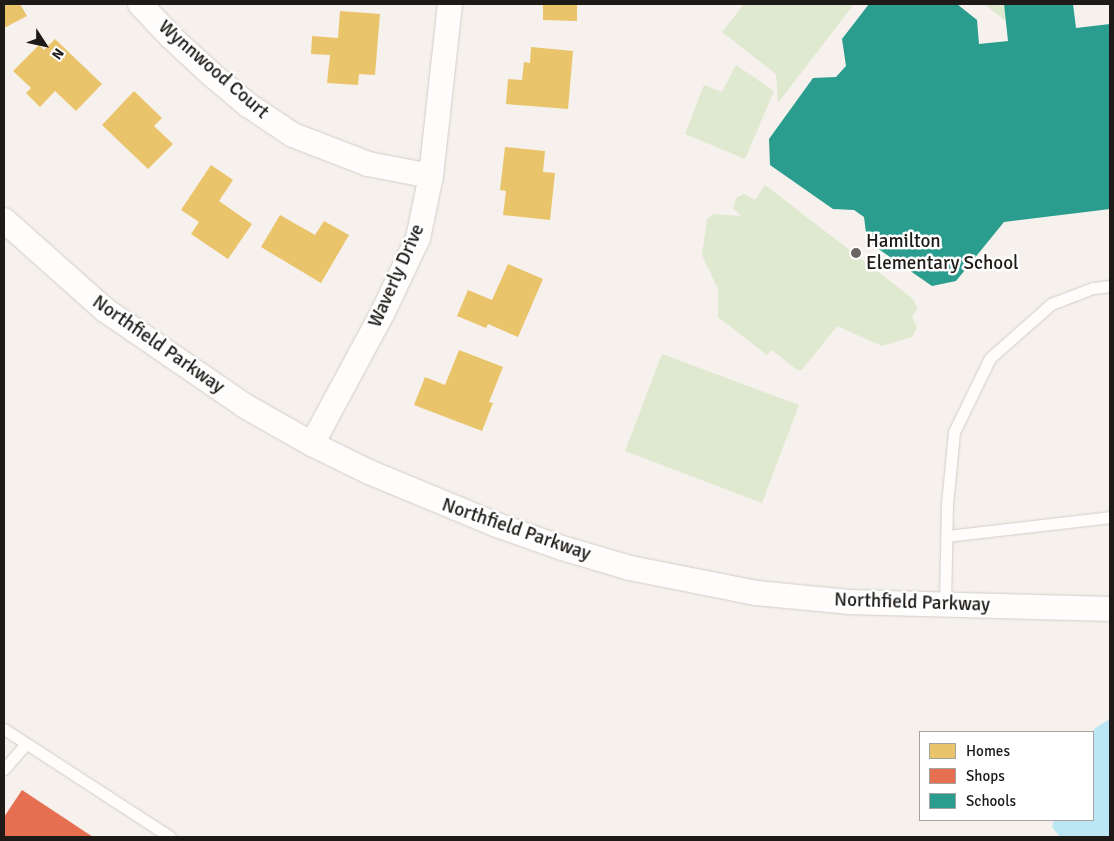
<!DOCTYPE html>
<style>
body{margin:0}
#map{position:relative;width:1114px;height:841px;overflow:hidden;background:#f6f1ec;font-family:Signika,sans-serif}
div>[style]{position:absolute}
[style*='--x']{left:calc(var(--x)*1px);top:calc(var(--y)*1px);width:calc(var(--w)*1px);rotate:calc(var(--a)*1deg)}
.green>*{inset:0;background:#dfe9cf}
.water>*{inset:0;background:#bbe7f5}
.homes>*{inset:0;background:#e9c46a}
.shops>*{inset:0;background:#e76f51}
.schools>*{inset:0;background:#2a9d8f}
.roads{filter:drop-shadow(0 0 1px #d1ceca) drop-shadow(0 0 1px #d1ceca)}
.service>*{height:11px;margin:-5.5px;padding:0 5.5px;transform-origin:5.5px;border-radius:5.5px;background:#fefdfc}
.minor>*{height:24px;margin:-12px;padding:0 12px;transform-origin:12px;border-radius:12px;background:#fefdfc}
.dots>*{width:14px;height:14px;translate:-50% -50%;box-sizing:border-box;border:2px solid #fff;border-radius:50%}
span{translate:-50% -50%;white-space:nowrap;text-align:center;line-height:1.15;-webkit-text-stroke:5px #fff;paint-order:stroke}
.street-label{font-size:19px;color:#1d1a17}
.poi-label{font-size:19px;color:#1d1a17}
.left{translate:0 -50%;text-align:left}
.frame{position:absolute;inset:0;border:5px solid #1d1a17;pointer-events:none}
.legend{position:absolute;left:919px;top:731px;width:175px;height:90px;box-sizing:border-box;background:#fff;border:1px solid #a5a3a2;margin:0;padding:6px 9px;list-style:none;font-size:15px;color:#1d1a17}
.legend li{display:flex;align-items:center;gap:10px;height:25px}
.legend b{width:25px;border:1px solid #a5a3a2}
.north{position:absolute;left:20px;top:20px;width:50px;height:50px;-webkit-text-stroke:4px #fff;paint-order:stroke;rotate:125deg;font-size:14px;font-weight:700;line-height:20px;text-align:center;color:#1d1a17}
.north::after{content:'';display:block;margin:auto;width:18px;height:22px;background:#1d1a17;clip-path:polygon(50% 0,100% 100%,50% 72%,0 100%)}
</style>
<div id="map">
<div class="green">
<div style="clip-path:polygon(744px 4px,854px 4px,778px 103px,776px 74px,722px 32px)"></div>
<div style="clip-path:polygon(984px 4px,1004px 4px,1006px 21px)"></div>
<div style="clip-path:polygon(736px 65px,774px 91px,745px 159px,685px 134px,704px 85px,722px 92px)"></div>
<div style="clip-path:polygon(765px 185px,912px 298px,918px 309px,912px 316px,917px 328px,912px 337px,882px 346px,837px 326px,802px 370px,797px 370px,772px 350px,767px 355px,718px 317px,718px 289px,702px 255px,707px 219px,713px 214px,741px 216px,733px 208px,737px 197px,744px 194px,755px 200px)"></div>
<div style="clip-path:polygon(662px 354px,799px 405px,762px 503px,625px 451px)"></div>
</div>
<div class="water">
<div style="clip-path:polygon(1110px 719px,1110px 837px,1060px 837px,1052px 827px,1054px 820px,1093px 820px,1093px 732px,1095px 728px)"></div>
</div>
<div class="homes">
<div style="clip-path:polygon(4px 4px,20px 4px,27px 16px,4px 28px)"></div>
<div style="clip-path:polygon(543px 4px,577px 4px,577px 21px,543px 20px)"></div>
<div style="clip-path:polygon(340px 11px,380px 14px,375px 75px,359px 74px,358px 85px,327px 83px,330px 55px,311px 54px,312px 36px,338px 38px)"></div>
<div style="clip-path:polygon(55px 39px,102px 84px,76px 111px,55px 91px,40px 107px,26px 93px,31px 88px,13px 71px,39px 45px,44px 50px)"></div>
<div style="clip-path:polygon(531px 47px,573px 51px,568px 109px,506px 104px,508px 79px,522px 80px,524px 62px,530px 63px)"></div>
<div style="clip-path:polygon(134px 91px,162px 118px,154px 126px,173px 144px,148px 169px,102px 125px)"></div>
<div style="clip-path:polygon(505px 147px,545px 151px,543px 172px,555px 173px,550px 220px,503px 215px,506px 191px,500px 190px)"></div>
<div style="clip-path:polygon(211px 165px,233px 180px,219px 201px,252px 224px,228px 259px,191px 234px,199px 222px,181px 210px)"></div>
<div style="clip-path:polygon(280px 215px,315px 235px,324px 221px,349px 235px,321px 283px,261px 247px)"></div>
<div style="clip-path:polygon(508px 264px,543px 279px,518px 337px,488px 324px,486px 328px,457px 316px,468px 290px,492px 300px)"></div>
<div style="clip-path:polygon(459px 350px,503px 367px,489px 402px,493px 403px,482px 431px,414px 405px,425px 377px,445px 385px)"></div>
</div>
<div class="shops">
<div style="clip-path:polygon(22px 790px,93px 837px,4px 837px,4px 817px)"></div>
</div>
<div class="schools">
<div style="clip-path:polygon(869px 4px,957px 4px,977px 20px,979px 44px,1008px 41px,1004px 4px,1073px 4px,1076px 28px,1110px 24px,1110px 209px,1004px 222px,956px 281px,932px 286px,867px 241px,864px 217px,854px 210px,833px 209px,770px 165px,769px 139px,813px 78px,836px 77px,846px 66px,842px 39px)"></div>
</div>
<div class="roads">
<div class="service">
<div style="--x:947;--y:536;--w:164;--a:-6.6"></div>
<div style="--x:945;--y:606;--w:102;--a:-88.9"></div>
<div style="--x:947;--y:504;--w:72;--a:-84.4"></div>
<div style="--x:954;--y:432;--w:82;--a:-64.1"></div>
<div style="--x:990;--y:358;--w:81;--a:-41.5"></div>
<div style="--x:1051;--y:304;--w:45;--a:-20.9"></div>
<div style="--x:1093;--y:288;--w:17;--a:-7"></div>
<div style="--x:4;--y:729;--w:198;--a:33"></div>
<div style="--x:4;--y:769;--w:33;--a:-49"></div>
</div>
<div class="minor">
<div style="--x:140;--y:4;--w:45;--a:46.8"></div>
<div style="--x:171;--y:37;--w:53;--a:42.7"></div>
<div style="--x:210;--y:73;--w:50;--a:40.1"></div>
<div style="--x:248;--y:105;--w:54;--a:33.7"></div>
<div style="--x:293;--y:135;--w:80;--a:21.1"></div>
<div style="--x:368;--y:164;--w:64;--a:10.8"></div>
<div style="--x:4;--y:220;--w:135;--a:41.7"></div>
<div style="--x:105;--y:310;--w:170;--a:34.4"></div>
<div style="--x:245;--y:406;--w:77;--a:29.6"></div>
<div style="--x:312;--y:444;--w:64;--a:26.2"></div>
<div style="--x:369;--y:472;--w:139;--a:22.5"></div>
<div style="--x:497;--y:525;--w:69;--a:19.5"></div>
<div style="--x:562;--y:548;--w:71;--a:16.4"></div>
<div style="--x:630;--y:568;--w:128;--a:11.2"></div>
<div style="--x:756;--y:593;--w:93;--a:5.5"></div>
<div style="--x:849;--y:602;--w:261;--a:1.5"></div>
<div style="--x:312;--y:444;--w:150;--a:-61.7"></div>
<div style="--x:383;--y:312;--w:82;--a:-64.7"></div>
<div style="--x:418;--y:238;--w:63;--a:-78.2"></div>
<div style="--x:431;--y:176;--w:173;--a:-83.7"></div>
</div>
</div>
<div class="dots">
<div style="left:856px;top:253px;background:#696562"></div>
</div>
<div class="street-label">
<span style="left:213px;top:70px;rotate:41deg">Wynnwood Court</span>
<span style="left:397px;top:276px;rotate:-66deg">Waverly Drive</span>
<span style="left:158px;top:345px;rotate:35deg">Northfield Parkway</span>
<span style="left:516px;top:530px;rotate:19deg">Northfield Parkway</span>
<span style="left:912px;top:603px;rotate:2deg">Northfield Parkway</span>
</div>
<div class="poi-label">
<span class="left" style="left:866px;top:253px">Hamilton<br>Elementary School</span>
</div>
<div class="frame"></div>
<ul class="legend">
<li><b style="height:14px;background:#e9c46a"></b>Homes</li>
<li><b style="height:14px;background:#e76f51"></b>Shops</li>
<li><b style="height:14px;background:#2a9d8f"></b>Schools</li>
</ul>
<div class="north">N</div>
</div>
